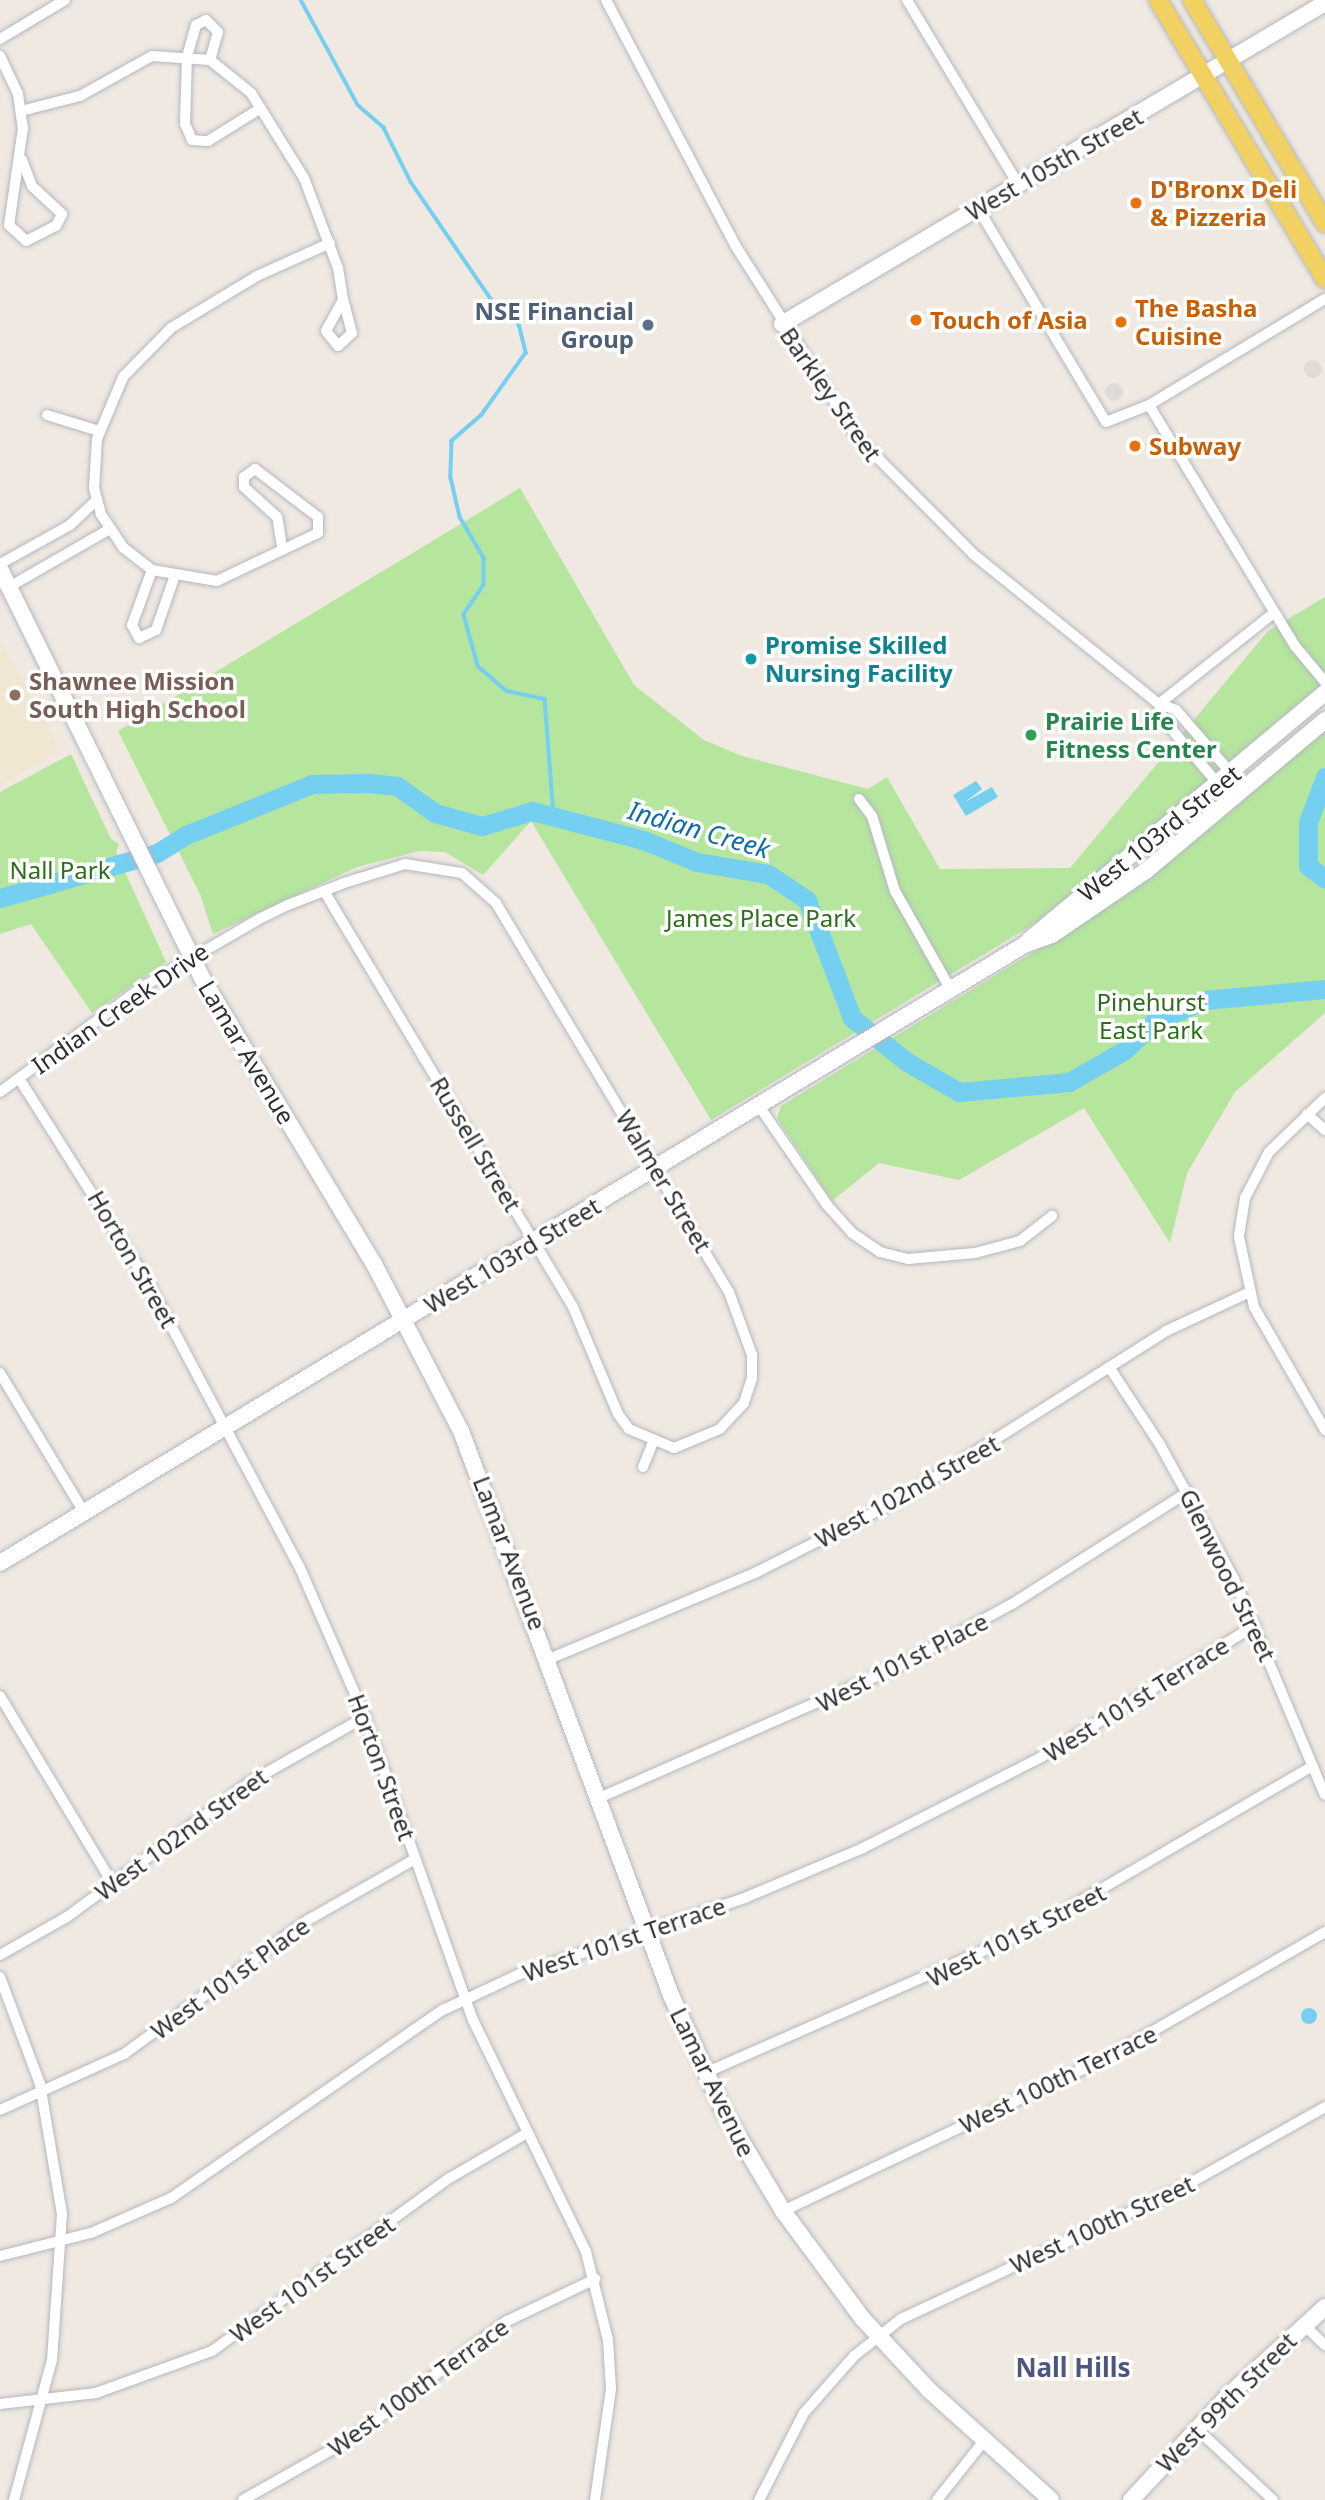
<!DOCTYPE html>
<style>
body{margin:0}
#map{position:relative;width:1325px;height:2500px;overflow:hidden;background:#efe9e1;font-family:"Noto Sans",sans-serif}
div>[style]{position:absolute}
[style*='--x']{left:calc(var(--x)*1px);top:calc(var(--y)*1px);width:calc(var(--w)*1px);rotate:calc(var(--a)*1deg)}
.education>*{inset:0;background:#f0e6d1}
.green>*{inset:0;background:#b6e59e}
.plaza>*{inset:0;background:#dfdcd8}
.round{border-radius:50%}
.water>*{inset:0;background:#75cff0}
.stream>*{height:3.5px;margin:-1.75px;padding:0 1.75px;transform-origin:1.75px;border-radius:1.75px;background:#75cff0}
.river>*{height:19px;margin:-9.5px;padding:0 9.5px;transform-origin:9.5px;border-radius:9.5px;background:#75cff0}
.roads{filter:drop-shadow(0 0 2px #b4b7c1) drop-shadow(0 0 2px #b4b7c1)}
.street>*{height:10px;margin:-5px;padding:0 5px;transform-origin:5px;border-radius:5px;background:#fff}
.secondary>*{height:16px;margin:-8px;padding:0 8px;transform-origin:8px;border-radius:8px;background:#fff}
.primary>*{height:18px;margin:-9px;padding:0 9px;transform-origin:9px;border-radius:9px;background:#f2d163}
.dots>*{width:19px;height:19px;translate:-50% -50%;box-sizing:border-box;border:4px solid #fff;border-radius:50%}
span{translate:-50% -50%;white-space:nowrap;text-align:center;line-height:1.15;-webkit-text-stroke:7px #fff;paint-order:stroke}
.street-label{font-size:24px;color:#2e2e2e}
.food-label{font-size:24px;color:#c56008;font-weight:700}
.left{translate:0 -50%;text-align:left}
.service-label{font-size:24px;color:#4e5e75;font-weight:700}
.right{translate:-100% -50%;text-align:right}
.culture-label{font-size:24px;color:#0d838f;font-weight:700}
.education-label{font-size:24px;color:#785e54;font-weight:700}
.leisure-label{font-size:24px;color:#27864d;font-weight:700}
.park-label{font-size:24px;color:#2c6e1b}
.water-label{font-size:26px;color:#0d6fa3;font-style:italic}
.neighbourhood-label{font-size:26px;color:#4d5680;font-weight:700}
</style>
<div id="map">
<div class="education">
<div style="clip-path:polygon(0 639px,61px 750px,0 786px)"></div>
</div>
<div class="green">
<div style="clip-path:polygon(520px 488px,634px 685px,704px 740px,742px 756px,868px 789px,887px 777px,940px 869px,1070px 868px,1268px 631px,1325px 597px,1325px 677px,1315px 695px,1037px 922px,711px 1120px,531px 821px,483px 875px,445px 852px,419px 851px,357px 867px,213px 934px,200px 894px,118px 731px)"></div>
<div style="clip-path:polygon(1325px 731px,1325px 1013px,1235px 1092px,1187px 1173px,1170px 1243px,1084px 1108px,959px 1180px,879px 1163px,832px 1201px,777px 1118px,781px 1106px,1119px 900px)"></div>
<div style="clip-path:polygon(71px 754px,111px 839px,119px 844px,116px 852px,166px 962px,92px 1013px,31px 924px,0 934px,0 792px)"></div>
</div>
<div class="plaza">
<div class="round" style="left:1304px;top:360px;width:18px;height:18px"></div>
<div class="round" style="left:1105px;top:383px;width:18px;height:18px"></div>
</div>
<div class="water">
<div style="clip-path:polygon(976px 781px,982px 789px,965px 802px,992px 787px,998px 797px,966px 816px,953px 795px)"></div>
<div class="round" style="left:1301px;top:2008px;width:16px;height:16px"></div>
</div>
<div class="stream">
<div style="--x:301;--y:0;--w:119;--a:61.5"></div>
<div style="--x:358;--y:105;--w:35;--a:41"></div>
<div style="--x:384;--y:128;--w:60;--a:63.4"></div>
<div style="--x:411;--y:182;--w:147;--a:55.6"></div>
<div style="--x:494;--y:303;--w:33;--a:40"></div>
<div style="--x:519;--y:324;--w:30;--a:76"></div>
<div style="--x:526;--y:353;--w:76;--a:125.4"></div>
<div style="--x:482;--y:415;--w:40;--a:139"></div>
<div style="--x:452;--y:441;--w:37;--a:92"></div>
<div style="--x:451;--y:478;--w:40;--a:77"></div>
<div style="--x:460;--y:517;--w:48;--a:59.7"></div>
<div style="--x:484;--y:558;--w:27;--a:90"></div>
<div style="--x:484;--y:585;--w:36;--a:124"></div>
<div style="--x:464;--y:615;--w:53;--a:74.6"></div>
<div style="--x:478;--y:666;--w:38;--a:41"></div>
<div style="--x:507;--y:691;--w:39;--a:12"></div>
<div style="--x:545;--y:699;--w:118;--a:85.6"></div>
</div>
<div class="river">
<div style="--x:1325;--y:777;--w:48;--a:110.7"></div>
<div style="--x:1308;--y:822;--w:44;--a:90"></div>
<div style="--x:1308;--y:866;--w:21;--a:37"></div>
<div style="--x:0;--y:898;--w:163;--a:-16"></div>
<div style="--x:157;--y:853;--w:34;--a:-32"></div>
<div style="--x:186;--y:835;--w:136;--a:-22"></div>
<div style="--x:312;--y:784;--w:56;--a:-1"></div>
<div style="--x:368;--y:783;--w:29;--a:6"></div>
<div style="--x:397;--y:786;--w:47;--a:35.4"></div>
<div style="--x:435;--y:813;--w:49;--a:15.5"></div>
<div style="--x:482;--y:826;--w:52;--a:-16.7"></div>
<div style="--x:532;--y:811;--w:115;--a:14.6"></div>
<div style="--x:643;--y:840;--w:58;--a:22.2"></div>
<div style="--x:697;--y:862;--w:72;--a:9.6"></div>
<div style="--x:768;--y:874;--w:47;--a:33.7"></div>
<div style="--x:807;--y:900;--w:126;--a:69.1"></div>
<div style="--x:852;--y:1018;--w:70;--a:38.7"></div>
<div style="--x:907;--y:1062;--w:60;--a:30"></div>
<div style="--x:959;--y:1092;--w:110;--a:-5.2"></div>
<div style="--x:1069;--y:1082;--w:64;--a:-29.7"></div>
<div style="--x:1125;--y:1050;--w:40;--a:-44"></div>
<div style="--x:1154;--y:1022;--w:55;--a:-23.7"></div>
<div style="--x:1204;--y:1000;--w:121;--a:-5.2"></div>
</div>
<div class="roads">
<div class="street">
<div style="--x:606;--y:0;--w:277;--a:62.2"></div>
<div style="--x:735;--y:245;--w:226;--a:57.6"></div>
<div style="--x:856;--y:436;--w:166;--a:45.2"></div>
<div style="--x:973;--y:554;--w:239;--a:38.9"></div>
<div style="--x:1159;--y:704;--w:18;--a:19"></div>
<div style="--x:1176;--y:710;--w:103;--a:48.9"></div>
<div style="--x:907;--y:0;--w:218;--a:58.9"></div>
<div style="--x:0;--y:39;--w:76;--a:-31"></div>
<div style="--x:0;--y:56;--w:42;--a:64.7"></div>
<div style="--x:18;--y:94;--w:34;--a:82"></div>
<div style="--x:23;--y:128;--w:98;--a:98.2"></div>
<div style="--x:9;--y:225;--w:23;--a:43"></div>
<div style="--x:26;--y:241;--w:34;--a:-27"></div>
<div style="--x:56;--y:226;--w:13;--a:-63"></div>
<div style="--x:62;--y:214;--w:41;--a:-137"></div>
<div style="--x:32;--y:186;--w:28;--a:-111"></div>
<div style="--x:210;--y:60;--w:29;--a:-74"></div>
<div style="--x:218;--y:32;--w:17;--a:-135"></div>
<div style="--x:206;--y:20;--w:11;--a:153"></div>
<div style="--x:196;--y:25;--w:32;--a:106"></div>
<div style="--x:187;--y:56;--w:68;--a:91.7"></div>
<div style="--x:185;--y:124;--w:17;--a:66"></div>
<div style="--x:192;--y:140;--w:16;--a:4"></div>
<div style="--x:208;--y:141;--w:62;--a:-31.9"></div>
<div style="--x:21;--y:111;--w:61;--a:-14.3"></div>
<div style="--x:80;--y:96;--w:82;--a:-29.1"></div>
<div style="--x:152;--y:56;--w:58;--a:3.9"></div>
<div style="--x:210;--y:60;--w:53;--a:38.8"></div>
<div style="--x:251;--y:93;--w:100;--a:58.1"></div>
<div style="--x:304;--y:178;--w:96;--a:69.3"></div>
<div style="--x:338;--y:268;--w:32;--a:81"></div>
<div style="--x:343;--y:300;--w:35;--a:119"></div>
<div style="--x:326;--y:331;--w:19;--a:51"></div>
<div style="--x:338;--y:346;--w:19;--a:-43"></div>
<div style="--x:352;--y:333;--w:34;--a:-105"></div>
<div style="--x:979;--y:210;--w:247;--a:59.1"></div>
<div style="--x:1106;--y:422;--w:46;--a:-21.6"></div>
<div style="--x:1149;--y:405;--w:205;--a:-31.1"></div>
<div style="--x:1149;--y:405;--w:282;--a:58.8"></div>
<div style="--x:1295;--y:646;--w:47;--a:50.2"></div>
<div style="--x:47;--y:415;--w:54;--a:17.1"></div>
<div style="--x:282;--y:547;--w:30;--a:-99"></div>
<div style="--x:277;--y:517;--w:45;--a:-137.7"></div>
<div style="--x:244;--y:487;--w:10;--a:-90"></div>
<div style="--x:244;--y:477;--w:14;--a:-36"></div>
<div style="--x:255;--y:469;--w:79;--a:37.3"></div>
<div style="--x:318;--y:517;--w:16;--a:90"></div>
<div style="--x:318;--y:533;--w:112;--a:154.6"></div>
<div style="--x:217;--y:581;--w:66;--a:-170.4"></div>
<div style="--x:152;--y:570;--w:37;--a:-142"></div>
<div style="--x:123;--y:547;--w:40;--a:-124"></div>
<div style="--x:101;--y:514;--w:27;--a:-105"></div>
<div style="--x:94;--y:488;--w:49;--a:-86.5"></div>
<div style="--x:97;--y:439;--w:67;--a:-67.2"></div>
<div style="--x:123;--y:377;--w:69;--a:-45.6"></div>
<div style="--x:171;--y:328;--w:100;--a:-31.2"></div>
<div style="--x:257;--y:276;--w:80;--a:-24.3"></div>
<div style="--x:0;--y:564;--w:80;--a:-29.1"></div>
<div style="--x:70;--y:525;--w:35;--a:-43"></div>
<div style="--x:152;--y:570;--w:59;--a:110"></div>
<div style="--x:132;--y:625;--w:15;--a:62"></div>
<div style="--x:139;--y:638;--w:19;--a:-25"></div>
<div style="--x:156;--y:630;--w:55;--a:-70.9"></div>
<div style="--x:9;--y:587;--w:116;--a:-29.9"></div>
<div style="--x:1159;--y:704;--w:147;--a:-38.4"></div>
<div style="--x:1159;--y:704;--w:14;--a:78"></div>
<div style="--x:1162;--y:718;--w:106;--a:49.6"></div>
<div style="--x:859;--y:799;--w:21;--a:53"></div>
<div style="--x:872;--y:816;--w:78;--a:73"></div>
<div style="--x:895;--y:891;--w:114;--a:60.5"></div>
<div style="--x:20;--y:1080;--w:244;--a:57.7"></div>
<div style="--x:150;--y:1286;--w:319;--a:62"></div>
<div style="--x:300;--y:1568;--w:163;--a:66.4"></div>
<div style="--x:365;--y:1717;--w:322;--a:70.4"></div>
<div style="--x:473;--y:2020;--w:258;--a:64"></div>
<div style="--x:586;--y:2252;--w:91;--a:76"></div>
<div style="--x:608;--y:2340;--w:49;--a:86.5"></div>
<div style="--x:611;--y:2389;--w:112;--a:98.2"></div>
<div style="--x:0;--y:1092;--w:179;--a:-36.4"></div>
<div style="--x:144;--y:986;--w:133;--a:-30.2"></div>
<div style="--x:259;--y:919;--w:32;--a:-26"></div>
<div style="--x:288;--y:905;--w:60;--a:-21.4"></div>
<div style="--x:344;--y:883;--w:64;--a:-17.3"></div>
<div style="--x:405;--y:864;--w:58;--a:9"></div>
<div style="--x:462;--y:873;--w:45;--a:41.4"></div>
<div style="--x:496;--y:903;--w:453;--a:59.1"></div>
<div style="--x:729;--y:1292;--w:67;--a:69.9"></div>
<div style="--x:752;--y:1355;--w:23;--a:90"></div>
<div style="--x:752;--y:1378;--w:26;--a:108"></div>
<div style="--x:744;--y:1403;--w:35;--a:133"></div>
<div style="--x:720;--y:1429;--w:50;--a:157.6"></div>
<div style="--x:674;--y:1448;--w:49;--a:-157.1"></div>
<div style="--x:629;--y:1429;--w:19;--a:-126"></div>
<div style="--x:618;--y:1414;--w:116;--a:-112.8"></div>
<div style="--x:573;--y:1307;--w:485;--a:-120.9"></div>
<div style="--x:1325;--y:1098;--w:78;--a:136"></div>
<div style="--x:1269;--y:1152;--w:52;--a:117.6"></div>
<div style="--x:1245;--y:1198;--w:39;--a:99"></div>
<div style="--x:1239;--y:1237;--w:72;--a:77.9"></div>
<div style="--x:1254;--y:1307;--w:142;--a:60"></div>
<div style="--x:759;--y:1106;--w:120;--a:55.5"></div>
<div style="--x:827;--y:1205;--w:38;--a:48"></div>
<div style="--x:852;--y:1233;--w:34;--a:34"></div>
<div style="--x:880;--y:1252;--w:29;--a:14"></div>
<div style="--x:908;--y:1259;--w:67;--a:-5.1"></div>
<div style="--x:975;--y:1253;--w:47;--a:-14.9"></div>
<div style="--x:1020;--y:1241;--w:41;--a:-38"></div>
<div style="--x:1307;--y:1114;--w:24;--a:42"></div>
<div style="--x:1109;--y:1367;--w:91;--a:56.7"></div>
<div style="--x:1159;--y:1443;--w:155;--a:61.1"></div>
<div style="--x:1234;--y:1579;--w:234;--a:67.2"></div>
<div style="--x:0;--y:1373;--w:162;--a:58.9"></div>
<div style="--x:643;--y:1467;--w:27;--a:-68"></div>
<div style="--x:549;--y:1659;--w:223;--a:-22.7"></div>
<div style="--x:755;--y:1573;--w:161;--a:-26.9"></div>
<div style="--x:899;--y:1500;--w:316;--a:-32.3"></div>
<div style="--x:1166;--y:1331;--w:90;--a:-24.9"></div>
<div style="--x:0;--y:1696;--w:219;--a:59"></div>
<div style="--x:599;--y:1798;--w:323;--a:-23.7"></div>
<div style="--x:895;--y:1668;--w:133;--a:-28.7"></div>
<div style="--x:1012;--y:1604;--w:209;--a:-32.5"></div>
<div style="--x:0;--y:1955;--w:77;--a:-29.6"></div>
<div style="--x:67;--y:1917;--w:227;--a:-36.4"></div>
<div style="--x:250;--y:1782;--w:132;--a:-29.5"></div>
<div style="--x:0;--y:1977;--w:114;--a:69.5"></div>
<div style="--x:40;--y:2084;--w:132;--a:80.4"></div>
<div style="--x:62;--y:2214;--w:146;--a:93.9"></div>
<div style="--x:52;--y:2360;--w:145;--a:105.2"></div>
<div style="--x:705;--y:2073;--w:354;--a:-23.7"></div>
<div style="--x:1029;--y:1931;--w:328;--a:-30.2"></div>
<div style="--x:0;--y:2110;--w:136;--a:-24.3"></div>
<div style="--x:124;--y:2054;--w:228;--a:-36.1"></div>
<div style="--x:308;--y:1920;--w:123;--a:-29.7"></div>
<div style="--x:783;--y:2211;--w:357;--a:-25.3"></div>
<div style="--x:1106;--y:2058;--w:253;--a:-29.9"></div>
<div style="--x:0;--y:2256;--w:94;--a:-14.2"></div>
<div style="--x:91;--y:2233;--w:87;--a:-23.6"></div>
<div style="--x:171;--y:2198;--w:331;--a:-34.7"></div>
<div style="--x:443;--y:2010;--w:85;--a:-25.1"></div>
<div style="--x:520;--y:1974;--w:240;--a:-18.7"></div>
<div style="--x:747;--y:1897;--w:126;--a:-22.9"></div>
<div style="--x:863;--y:1848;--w:199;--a:-27"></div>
<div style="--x:1040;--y:1758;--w:253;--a:-31.7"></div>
<div style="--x:1304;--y:2325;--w:29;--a:44"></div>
<div style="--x:0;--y:2404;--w:97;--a:-6.5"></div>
<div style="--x:96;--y:2393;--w:123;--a:-19.9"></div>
<div style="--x:212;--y:2351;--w:292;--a:-36.1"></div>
<div style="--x:448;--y:2179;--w:91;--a:-30.2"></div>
<div style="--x:1196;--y:2428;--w:105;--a:43.1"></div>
<div style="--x:243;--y:2500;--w:122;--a:-29.5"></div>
<div style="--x:349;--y:2440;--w:198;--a:-37"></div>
<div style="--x:507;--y:2321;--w:98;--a:-25.5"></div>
<div style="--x:759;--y:2500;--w:98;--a:-62.7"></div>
<div style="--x:804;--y:2413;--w:76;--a:-48.7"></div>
<div style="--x:854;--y:2356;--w:60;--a:-38.2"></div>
<div style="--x:901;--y:2319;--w:303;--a:-25"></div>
<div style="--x:1176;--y:2191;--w:171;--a:-29.4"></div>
<div style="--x:937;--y:2500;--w:75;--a:-51.5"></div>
</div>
<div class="secondary">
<div style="--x:782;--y:324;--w:631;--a:-30.59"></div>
<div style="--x:0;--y:569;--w:456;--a:63.7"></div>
<div style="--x:202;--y:978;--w:334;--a:59"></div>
<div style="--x:374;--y:1264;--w:188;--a:62.5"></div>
<div style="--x:461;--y:1431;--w:602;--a:69.58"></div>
<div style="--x:671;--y:1995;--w:128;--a:65.6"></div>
<div style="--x:724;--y:2112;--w:115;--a:59.2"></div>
<div style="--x:783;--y:2211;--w:134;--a:53.5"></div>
<div style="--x:863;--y:2319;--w:97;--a:47.1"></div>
<div style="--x:929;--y:2390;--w:164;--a:42"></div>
<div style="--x:1028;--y:941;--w:387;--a:-39.9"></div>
<div style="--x:0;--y:1563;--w:1196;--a:-31.11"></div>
<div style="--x:1024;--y:945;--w:30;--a:-20"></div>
<div style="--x:1052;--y:935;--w:115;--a:-34.4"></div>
<div style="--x:1147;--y:870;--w:233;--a:-40.1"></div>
<div style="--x:1131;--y:2500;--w:144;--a:-47"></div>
<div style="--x:1229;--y:2395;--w:130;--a:-42.5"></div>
</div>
<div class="primary">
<div style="--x:1158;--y:0;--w:325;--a:59.1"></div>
<div style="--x:1192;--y:0;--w:260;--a:59.2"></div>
</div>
</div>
<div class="dots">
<div style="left:1136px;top:203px;background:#e8710a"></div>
<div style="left:916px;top:320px;background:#e8710a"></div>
<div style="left:1121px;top:322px;background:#e8710a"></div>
<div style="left:648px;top:325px;background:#5c6f8a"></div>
<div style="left:1135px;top:446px;background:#e8710a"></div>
<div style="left:751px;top:659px;background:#0f9aa8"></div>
<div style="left:15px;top:695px;background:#8d6e63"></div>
<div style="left:1031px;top:735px;background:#2e9e5b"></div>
</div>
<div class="street-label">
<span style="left:1054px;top:164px;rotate:-30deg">West 105th Street</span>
<span style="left:831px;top:394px;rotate:55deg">Barkley Street</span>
<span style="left:1159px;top:833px;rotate:-39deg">West 103rd Street</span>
<span style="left:120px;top:1008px;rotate:-35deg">Indian Creek Drive</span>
<span style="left:247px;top:1052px;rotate:59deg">Lamar Avenue</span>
<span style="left:476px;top:1144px;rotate:59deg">Russell Street</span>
<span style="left:664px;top:1181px;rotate:59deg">Walmer Street</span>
<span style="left:512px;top:1255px;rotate:-31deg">West 103rd Street</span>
<span style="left:133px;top:1259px;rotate:60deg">Horton Street</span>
<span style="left:907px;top:1491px;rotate:-29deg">West 102nd Street</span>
<span style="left:510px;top:1553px;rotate:69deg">Lamar Avenue</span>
<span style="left:1228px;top:1575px;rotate:64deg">Glenwood Street</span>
<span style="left:902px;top:1662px;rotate:-27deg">West 101st Place</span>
<span style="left:1136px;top:1699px;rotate:-32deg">West 101st Terrace</span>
<span style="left:382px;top:1767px;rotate:70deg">Horton Street</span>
<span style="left:181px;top:1834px;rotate:-36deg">West 102nd Street</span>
<span style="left:1016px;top:1935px;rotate:-27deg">West 101st Street</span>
<span style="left:624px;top:1939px;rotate:-19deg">West 101st Terrace</span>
<span style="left:230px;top:1978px;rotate:-36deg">West 101st Place</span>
<span style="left:1058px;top:2079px;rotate:-26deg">West 100th Terrace</span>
<span style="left:713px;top:2082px;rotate:64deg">Lamar Avenue</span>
<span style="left:1102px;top:2224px;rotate:-25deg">West 100th Street</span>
<span style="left:312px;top:2279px;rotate:-36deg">West 101st Street</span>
<span style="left:418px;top:2387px;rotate:-36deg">West 100th Terrace</span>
<span style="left:1226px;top:2402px;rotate:-45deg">West 99th Street</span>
</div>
<div class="food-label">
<span class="left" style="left:1150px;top:203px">D'Bronx Deli<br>&amp; Pizzeria</span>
<span class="left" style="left:1135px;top:322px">The Basha<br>Cuisine</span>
<span class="left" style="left:930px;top:320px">Touch of Asia</span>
<span class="left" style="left:1149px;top:446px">Subway</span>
</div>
<div class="service-label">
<span class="right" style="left:634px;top:325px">NSE Financial<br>Group</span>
</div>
<div class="culture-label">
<span class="left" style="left:765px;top:659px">Promise Skilled<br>Nursing Facility</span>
</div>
<div class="education-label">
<span class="left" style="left:29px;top:695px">Shawnee Mission<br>South High School</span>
</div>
<div class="leisure-label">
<span class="left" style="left:1045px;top:735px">Prairie Life<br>Fitness Center</span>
</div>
<div class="park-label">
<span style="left:60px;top:870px">Nall Park</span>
<span style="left:761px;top:918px">James Place Park</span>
<span style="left:1151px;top:1016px">Pinehurst<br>East Park</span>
</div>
<div class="water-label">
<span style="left:699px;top:830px;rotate:16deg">Indian Creek</span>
</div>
<div class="neighbourhood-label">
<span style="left:1073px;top:2368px">Nall Hills</span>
</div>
</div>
